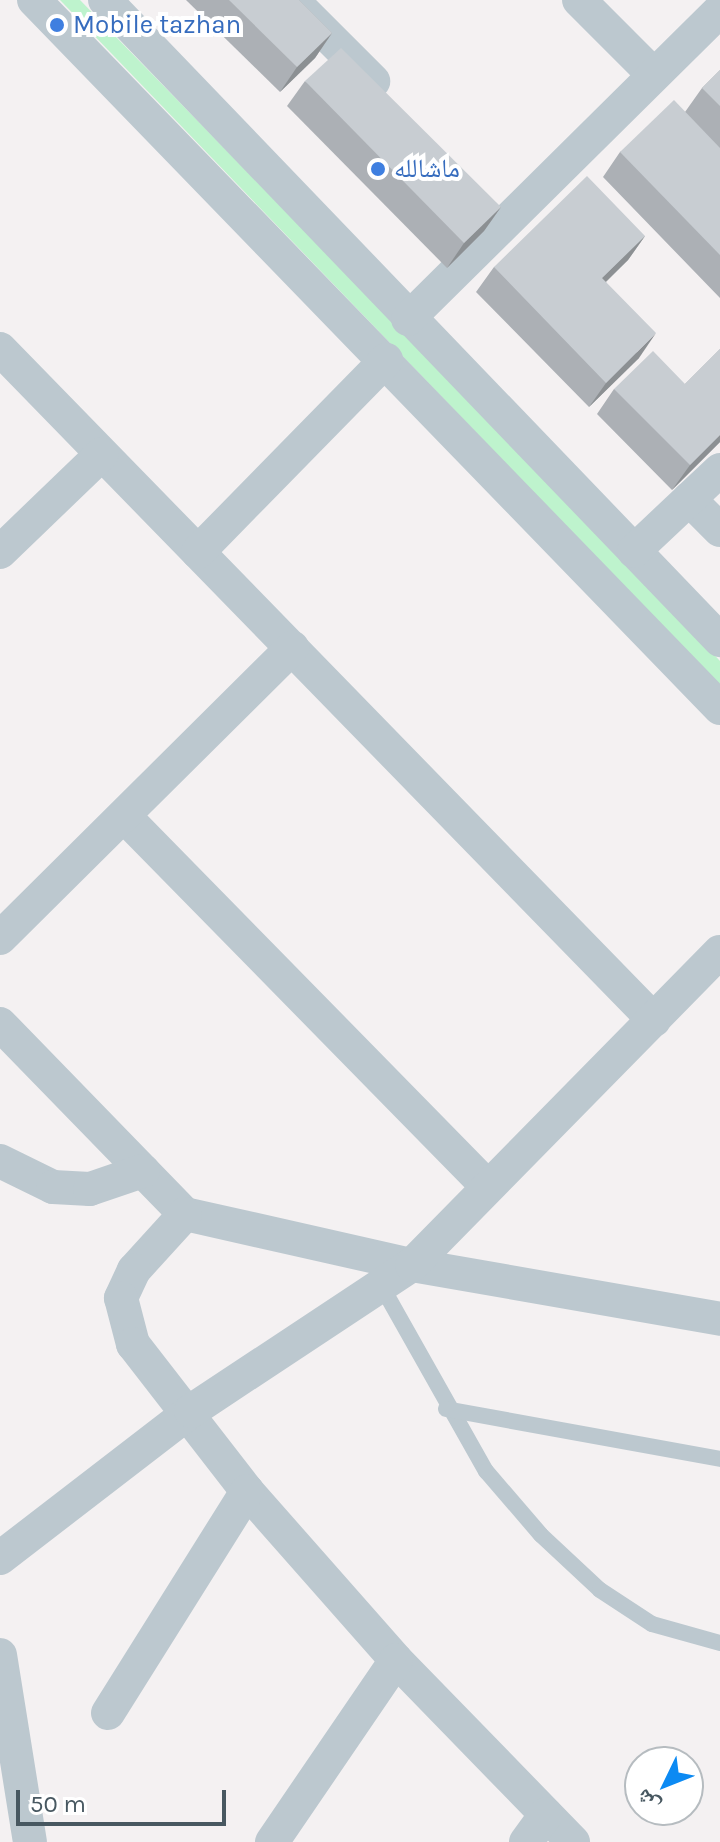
<!DOCTYPE html>
<meta charset="utf-8">
<style>
body{margin:0}
#map{position:relative;width:720px;height:1842px;overflow:hidden;background:#f4f1f2;font-family:Karla,"Noto Naskh Arabic",sans-serif}
div>[style]{position:absolute}
[style*='--x']{left:calc(var(--x)*1px);top:calc(var(--y)*1px);width:calc(var(--w)*1px);rotate:calc(var(--a)*1deg)}
.green>*{inset:0;background:#bef3cd}
.lane>*{height:16px;margin:-8px;padding:0 8px;transform-origin:8px;border-radius:8px;background:#bcc8cf}
.street>*{height:34px;margin:-17px;padding:0 17px;transform-origin:17px;border-radius:17px;background:#bcc8cf}
.wall>*{inset:0;background:#acb0b5}
.shaded-wall>*{inset:0;background:#8c9093}
.building>*{inset:0;background:#c8cdd2}
.dots>*{width:22px;height:22px;translate:-50% -50%;box-sizing:border-box;border:4px solid #fff;border-radius:50%}
span{translate:-50% -50%;white-space:nowrap;text-align:center;line-height:1.15;-webkit-text-stroke:8px #fff;paint-order:stroke}
.shop-label{font-size:26px;color:#366cbe}
.left{translate:0 -50%;text-align:left}
.north{position:absolute;left:624px;top:1746px;width:80px;height:80px;box-sizing:border-box;background:#fff;border:2px solid #b6bcc0;border-radius:50%;rotate:227deg;font-size:22px;font-weight:700;line-height:32px;text-align:center;color:#485861}
.north::after{content:'';display:block;margin:auto;width:28px;height:36px;background:#0c8af3;clip-path:polygon(50% 0,100% 100%,50% 72%,0 100%)}
.scale{position:absolute;left:16px;top:1790px;width:210px;height:36px;box-sizing:border-box;border:4px solid #485861;border-top:0;padding-left:10px;font-size:24px;line-height:28px;white-space:nowrap;color:#485861;-webkit-text-stroke:6px #fff;paint-order:stroke}
</style>
<div id="map">
<div class="green">
<div style="clip-path:polygon(60px 0,80px 0,627px 562px,720px 661px,720px 686px)"></div>
</div>
<div class="lane">
<div style="--x:381;--y:1285;--w:214;--a:60.6"></div>
<div style="--x:486;--y:1471;--w:84;--a:49.3"></div>
<div style="--x:541;--y:1535;--w:81;--a:43"></div>
<div style="--x:600;--y:1590;--w:62;--a:33.2"></div>
<div style="--x:652;--y:1624;--w:71;--a:15.6"></div>
<div style="--x:446;--y:1409;--w:279;--a:10.3"></div>
</div>
<div class="street">
<div style="--x:34;--y:0;--w:986;--a:45.9"></div>
<div style="--x:105;--y:0;--w:888;--a:46.14"></div>
<div style="--x:292;--y:0;--w:115;--a:45"></div>
<div style="--x:579;--y:0;--w:106;--a:45"></div>
<div style="--x:408;--y:319;--w:439;--a:-44.7"></div>
<div style="--x:0;--y:349;--w:937;--a:45.74"></div>
<div style="--x:689;--y:499;--w:44;--a:45"></div>
<div style="--x:634;--y:551;--w:118;--a:-43.3"></div>
<div style="--x:0;--y:552;--w:141;--a:-43.9"></div>
<div style="--x:198;--y:552;--w:269;--a:-45.6"></div>
<div style="--x:125;--y:817;--w:517;--a:45.55"></div>
<div style="--x:0;--y:938;--w:412;--a:-44.8"></div>
<div style="--x:0;--y:1024;--w:265;--a:45.8"></div>
<div style="--x:185;--y:1214;--w:233;--a:12.7"></div>
<div style="--x:412;--y:1265;--w:313;--a:9.9"></div>
<div style="--x:0;--y:1161;--w:59;--a:26.1"></div>
<div style="--x:53;--y:1187;--w:37;--a:3"></div>
<div style="--x:90;--y:1189;--w:56;--a:-18.8"></div>
<div style="--x:185;--y:1214;--w:76;--a:132.3"></div>
<div style="--x:134;--y:1270;--w:31;--a:115"></div>
<div style="--x:121;--y:1298;--w:48;--a:75.4"></div>
<div style="--x:133;--y:1344;--w:186;--a:52.2"></div>
<div style="--x:247;--y:1491;--w:225;--a:48.6"></div>
<div style="--x:396;--y:1660;--w:254;--a:45.8"></div>
<div style="--x:0;--y:1558;--w:241;--a:-37.6"></div>
<div style="--x:191;--y:1411;--w:265;--a:-33.5"></div>
<div style="--x:412;--y:1265;--w:439;--a:-45.5"></div>
<div style="--x:0;--y:1655;--w:189;--a:80.9"></div>
<div style="--x:108;--y:1713;--w:262;--a:-57.9"></div>
<div style="--x:272;--y:1842;--w:220;--a:-55.7"></div>
<div style="--x:526;--y:1842;--w:34;--a:-54"></div>
</div>
<div class="wall">
<div style="clip-path:polygon(186px 0,299px 0,332px 33px,315px 58px,280px 92px)"></div>
<div style="clip-path:polygon(720px 70px,720px 298px,603px 177px,620px 152px,685px 112px,702px 88px)"></div>
<div style="clip-path:polygon(305px 81px,501px 207px,484px 231px,447px 268px,287px 106px)"></div>
<div style="clip-path:polygon(645px 236px,628px 260px,606px 282px,639px 358px,589px 407px,476px 292px,494px 267px)"></div>
<div style="clip-path:polygon(720px 349px,720px 442px,672px 490px,597px 414px,614px 389px,685px 384px)"></div>
</div>
<div class="shaded-wall">
<div style="clip-path:polygon(332px 33px,315px 58px,280px 92px,297px 67px)"></div>
<div style="clip-path:polygon(501px 207px,484px 231px,447px 268px,464px 243px)"></div>
<div style="clip-path:polygon(645px 236px,628px 260px,584px 303px,602px 278px)"></div>
<div style="clip-path:polygon(656px 333px,639px 358px,589px 407px,606px 383px)"></div>
<div style="clip-path:polygon(720px 435px,720px 442px,672px 490px,690px 465px)"></div>
</div>
<div class="building">
<div style="clip-path:polygon(229px 0,299px 0,332px 33px,297px 67px)"></div>
<div style="clip-path:polygon(341px 48px,501px 207px,464px 243px,305px 81px)"></div>
<div style="clip-path:polygon(720px 70px,720px 106px,702px 88px)"></div>
<div style="clip-path:polygon(674px 100px,720px 148px,720px 255px,620px 152px)"></div>
<div style="clip-path:polygon(587px 176px,645px 236px,602px 278px,656px 333px,606px 383px,494px 267px)"></div>
<div style="clip-path:polygon(720px 349px,720px 435px,690px 465px,614px 389px,653px 351px,685px 384px)"></div>
</div>
<div class="dots">
<div style="left:57px;top:25px;background:#3f7fe0"></div>
<div style="left:378px;top:169px;background:#3f7fe0"></div>
</div>
<div class="shop-label">
<span class="left" style="left:73px;top:25px">Mobile tazhan</span>
<span class="left" style="left:394px;top:169px">ماشالله</span>
</div>
<div class="north">ش</div>
<div class="scale">50 m</div>
</div>
